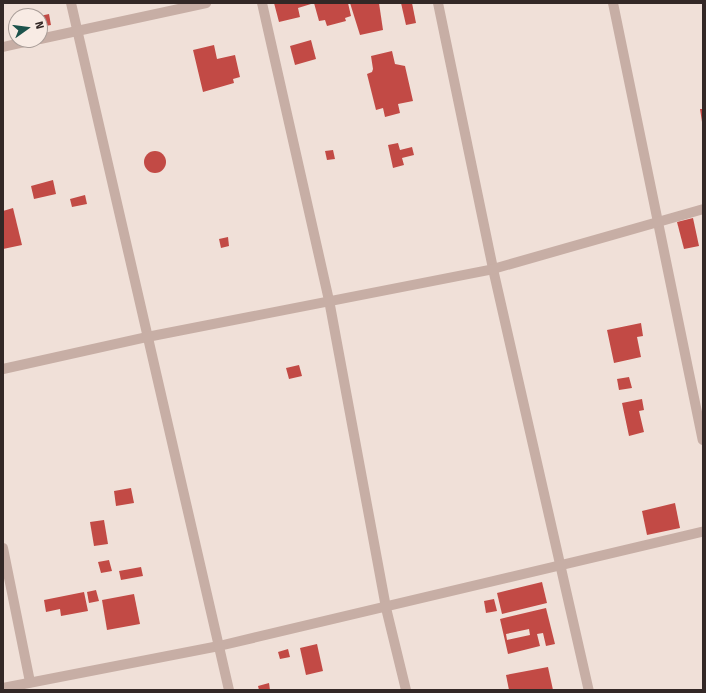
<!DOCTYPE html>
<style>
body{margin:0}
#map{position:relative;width:706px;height:693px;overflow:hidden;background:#f0e0d8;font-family:"Fira Sans",sans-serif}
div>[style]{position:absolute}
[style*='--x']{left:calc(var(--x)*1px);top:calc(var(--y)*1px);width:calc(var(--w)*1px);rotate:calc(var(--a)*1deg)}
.building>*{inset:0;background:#c24a45}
.round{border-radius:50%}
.street>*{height:10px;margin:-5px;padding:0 5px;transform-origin:5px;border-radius:5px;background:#c7aea5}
span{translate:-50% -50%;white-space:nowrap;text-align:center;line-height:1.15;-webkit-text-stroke:4px #f8ebe4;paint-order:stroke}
.frame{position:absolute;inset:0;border:4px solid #332826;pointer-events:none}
.north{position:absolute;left:8px;top:8px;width:40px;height:40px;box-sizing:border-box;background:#f8ebe4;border:1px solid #a99d98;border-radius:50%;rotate:76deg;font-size:11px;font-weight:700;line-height:16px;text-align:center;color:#332826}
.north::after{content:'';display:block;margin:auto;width:14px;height:18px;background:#1d534c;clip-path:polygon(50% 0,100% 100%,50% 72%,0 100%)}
</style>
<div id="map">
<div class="building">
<div style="clip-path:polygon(274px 3px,311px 3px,311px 4px,298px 8px,300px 17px,279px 22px)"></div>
<div style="clip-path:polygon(314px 3px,348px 3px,351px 16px,345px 18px,346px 21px,327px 26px,325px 20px,319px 21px)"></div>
<div style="clip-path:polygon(350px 3px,379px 3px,383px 30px,360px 35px)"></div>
<div style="clip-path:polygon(401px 3px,412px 3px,416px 23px,406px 25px)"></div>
<div style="clip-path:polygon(49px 14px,51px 25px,40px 27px,40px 16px)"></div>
<div style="clip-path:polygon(311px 40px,316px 59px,295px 65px,290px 46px)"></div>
<div style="clip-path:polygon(214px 45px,217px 59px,235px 55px,240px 77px,233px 79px,234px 83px,203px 92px,193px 50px)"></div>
<div style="clip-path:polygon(392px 51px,395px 64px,405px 66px,413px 101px,398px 104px,400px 113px,385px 117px,383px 108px,376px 110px,367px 74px,372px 72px,373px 69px,371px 56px)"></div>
<div style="clip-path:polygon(700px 109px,703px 109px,703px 122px,702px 122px)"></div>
<div style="clip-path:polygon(398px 143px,400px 150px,412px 147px,414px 155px,402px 158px,404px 165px,393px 168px,388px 145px)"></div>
<div style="clip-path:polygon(333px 150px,335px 159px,327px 160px,325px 151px)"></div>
<div class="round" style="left:144px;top:151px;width:22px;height:22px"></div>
<div style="clip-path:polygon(53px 180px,56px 194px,34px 199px,31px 186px)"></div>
<div style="clip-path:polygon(85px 195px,87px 204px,72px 207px,70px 199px)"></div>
<div style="clip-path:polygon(13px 208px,22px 245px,3px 249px,3px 211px)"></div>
<div style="clip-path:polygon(693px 218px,699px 246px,684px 249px,677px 222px)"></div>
<div style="clip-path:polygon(228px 237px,229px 246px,221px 248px,219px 239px)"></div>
<div style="clip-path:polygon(641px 323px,643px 336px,637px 337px,641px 357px,614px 363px,607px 330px)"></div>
<div style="clip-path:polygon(299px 365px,302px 376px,289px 379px,286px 368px)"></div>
<div style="clip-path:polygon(629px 377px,632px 388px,619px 390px,617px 379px)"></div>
<div style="clip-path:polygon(642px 399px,644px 410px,639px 411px,644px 432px,629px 436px,622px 403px)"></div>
<div style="clip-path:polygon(131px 488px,134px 503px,116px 506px,114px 491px)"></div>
<div style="clip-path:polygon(675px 503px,680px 528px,647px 535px,642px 511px)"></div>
<div style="clip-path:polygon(104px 520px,108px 544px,94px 546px,90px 522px)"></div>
<div style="clip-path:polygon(109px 560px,112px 571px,101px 573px,98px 562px)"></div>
<div style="clip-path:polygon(141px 567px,143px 576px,121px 580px,119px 571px)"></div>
<div style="clip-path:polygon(542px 582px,547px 603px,502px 614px,497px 593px)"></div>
<div style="clip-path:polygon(96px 590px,99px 601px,89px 603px,87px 592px)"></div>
<div style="clip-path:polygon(84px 592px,88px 611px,61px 616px,60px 609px,46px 612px,44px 600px)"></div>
<div style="clip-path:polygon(134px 594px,140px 624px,107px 630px,102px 600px)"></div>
<div style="clip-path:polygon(494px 599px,497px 611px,486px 613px,484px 601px)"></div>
<div style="clip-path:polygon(evenodd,546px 608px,555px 644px,546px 646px,543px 633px,537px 634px,540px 646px,508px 654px,500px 619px,546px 608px,529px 629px,530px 635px,507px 640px,506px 634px,529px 629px)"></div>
<div style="clip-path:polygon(317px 644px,323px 671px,306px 675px,300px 648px)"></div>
<div style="clip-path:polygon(288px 649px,290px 657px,280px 659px,278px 652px)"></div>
<div style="clip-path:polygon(548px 667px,553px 690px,509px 690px,506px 675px)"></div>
<div style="clip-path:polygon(269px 683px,270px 690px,259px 690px,258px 686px)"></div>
</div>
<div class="street">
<div style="--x:71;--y:3;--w:705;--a:77.05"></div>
<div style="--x:262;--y:3;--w:304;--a:77.3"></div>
<div style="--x:329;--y:300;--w:313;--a:79.5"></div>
<div style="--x:386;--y:608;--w:84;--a:76.3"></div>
<div style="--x:438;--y:3;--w:272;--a:78.3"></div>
<div style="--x:493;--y:269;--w:432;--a:77.2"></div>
<div style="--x:613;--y:3;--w:446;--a:78.4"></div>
<div style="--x:40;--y:39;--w:170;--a:-12.2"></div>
<div style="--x:3;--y:47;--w:32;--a:-13"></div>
<div style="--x:3;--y:369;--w:148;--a:-12.5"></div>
<div style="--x:147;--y:337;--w:353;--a:-11.1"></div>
<div style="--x:493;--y:269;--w:218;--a:-15.9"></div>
<div style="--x:3;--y:548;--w:137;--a:78.6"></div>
<div style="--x:3;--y:688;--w:220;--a:-11"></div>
<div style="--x:219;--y:646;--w:497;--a:-13.3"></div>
</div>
<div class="frame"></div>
<div class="north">N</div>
</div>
